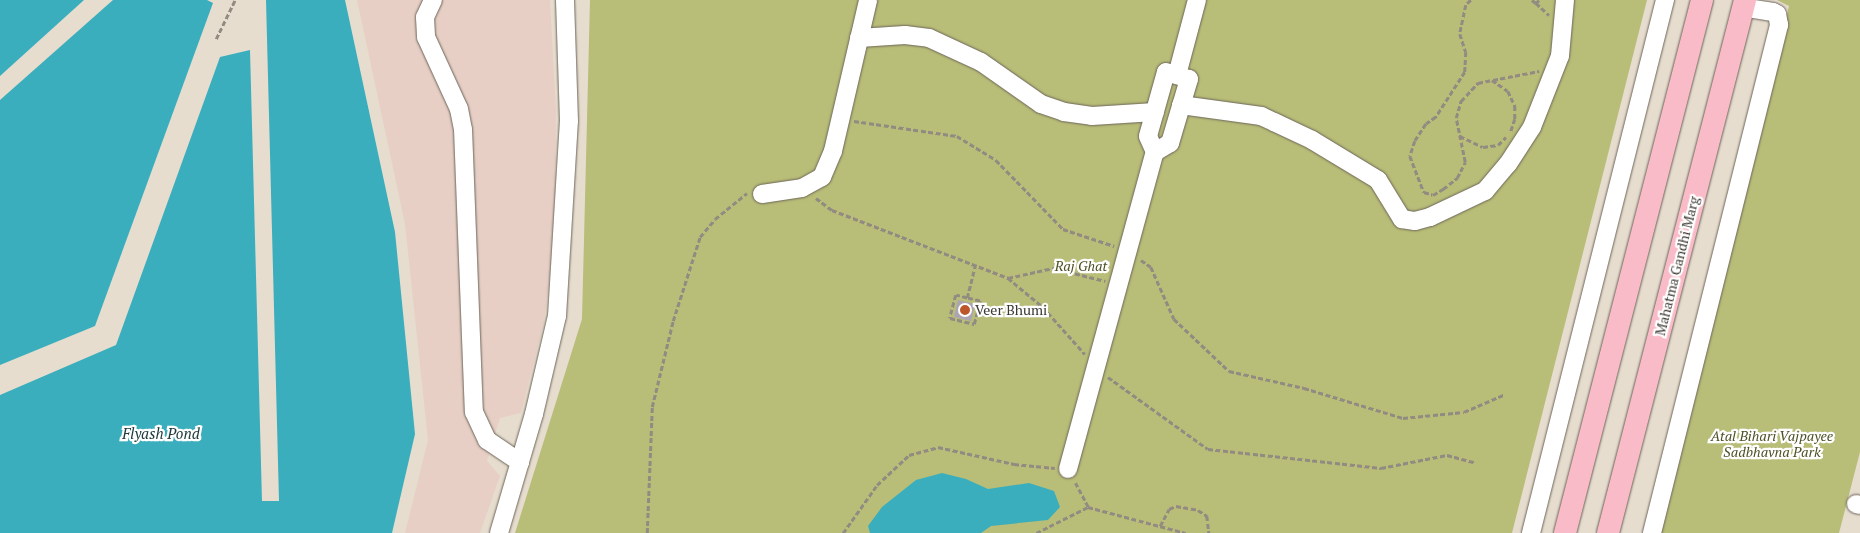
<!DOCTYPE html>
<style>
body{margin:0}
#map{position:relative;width:1860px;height:533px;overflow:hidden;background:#e6ddcf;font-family:"PT Serif",serif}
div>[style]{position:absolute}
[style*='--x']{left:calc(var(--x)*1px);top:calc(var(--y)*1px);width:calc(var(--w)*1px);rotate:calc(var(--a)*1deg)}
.industrial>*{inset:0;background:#e7cfc6}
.green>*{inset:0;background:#b8bd78}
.water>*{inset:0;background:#3aaebd}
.building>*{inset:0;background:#aba4b2}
.path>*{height:2.5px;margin-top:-1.25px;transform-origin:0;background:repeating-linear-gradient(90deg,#918b81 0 5px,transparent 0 7.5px)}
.roads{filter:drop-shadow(0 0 1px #6d6559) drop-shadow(0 0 1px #6d6559)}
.minor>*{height:18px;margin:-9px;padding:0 9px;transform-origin:9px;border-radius:9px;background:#fff}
.major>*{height:22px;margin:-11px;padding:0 11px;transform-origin:11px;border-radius:11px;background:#f9bbc7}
.dots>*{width:14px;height:14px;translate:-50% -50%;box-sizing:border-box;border:2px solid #fff;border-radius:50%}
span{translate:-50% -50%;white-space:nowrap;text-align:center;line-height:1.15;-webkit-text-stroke:4.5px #fff;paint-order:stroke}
.park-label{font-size:14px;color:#4e5025;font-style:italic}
.street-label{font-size:14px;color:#3b3832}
.poi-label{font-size:14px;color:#3b3832}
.left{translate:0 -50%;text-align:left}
.water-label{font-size:15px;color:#213a3d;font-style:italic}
</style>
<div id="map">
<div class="industrial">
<div style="clip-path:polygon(357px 0,550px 0,556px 111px,555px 234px,544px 322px,521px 413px,500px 418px,487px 461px,500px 476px,480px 533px,405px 533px,428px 440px,405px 224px)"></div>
</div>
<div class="green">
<div style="clip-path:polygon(590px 0,1647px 0,1512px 533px,515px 533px,582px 319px)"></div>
<div style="clip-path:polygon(1777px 0,1860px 0,1860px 452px,1839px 533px,1661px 533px,1789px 6px)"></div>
</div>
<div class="water">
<div style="clip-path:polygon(0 0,84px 0,0 76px)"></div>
<div style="clip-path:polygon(113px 0,207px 0,213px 3px,95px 326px,0 365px,0 100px)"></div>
<div style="clip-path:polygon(266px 0,345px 0,395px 232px,415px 434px,392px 533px,0 533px,0 395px,116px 345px,220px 57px,250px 50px,262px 501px,279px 501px)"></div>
<div style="clip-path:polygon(942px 473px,966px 479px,988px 489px,1029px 483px,1054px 491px,1060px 507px,1048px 520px,991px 526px,981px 533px,870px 533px,868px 526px,882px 507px,916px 480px)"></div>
</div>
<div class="building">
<div style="clip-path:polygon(958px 300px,975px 304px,971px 321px,954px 317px)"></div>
</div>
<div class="path">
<div style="--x:1471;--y:0;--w:7;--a:135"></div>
<div style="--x:1466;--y:5;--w:30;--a:102"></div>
<div style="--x:1460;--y:34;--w:19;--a:72"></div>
<div style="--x:1466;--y:52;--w:20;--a:93"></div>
<div style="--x:1465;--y:72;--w:54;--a:122.8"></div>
<div style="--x:1436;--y:117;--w:12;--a:145"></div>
<div style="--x:1426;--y:124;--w:20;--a:123"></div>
<div style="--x:1415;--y:141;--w:16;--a:108"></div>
<div style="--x:1410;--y:156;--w:39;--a:69"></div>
<div style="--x:1424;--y:192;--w:9;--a:18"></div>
<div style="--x:1433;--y:195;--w:12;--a:-31"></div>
<div style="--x:1443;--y:189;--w:18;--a:-38"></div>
<div style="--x:1457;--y:178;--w:18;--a:-63"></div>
<div style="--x:1465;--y:162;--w:45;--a:-101.6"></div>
<div style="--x:1456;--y:118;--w:18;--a:-74"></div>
<div style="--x:1461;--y:101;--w:25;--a:-47"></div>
<div style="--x:1478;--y:83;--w:14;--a:-12"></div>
<div style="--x:1492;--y:80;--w:19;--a:35"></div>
<div style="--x:1508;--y:91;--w:17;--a:65"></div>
<div style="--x:1515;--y:106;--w:13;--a:90"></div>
<div style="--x:1515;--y:119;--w:13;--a:108"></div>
<div style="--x:1532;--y:0;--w:5;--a:37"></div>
<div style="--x:1536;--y:3;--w:4;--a:-45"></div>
<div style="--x:1536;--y:3;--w:18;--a:43"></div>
<div style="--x:216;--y:39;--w:43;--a:-64"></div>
<div style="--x:1493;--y:80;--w:47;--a:-11.1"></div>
<div style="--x:854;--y:121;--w:104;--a:8.3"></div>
<div style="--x:957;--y:136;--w:46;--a:31.6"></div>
<div style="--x:996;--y:160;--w:96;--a:45.8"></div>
<div style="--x:1063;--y:229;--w:54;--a:18.4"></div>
<div style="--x:1460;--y:136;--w:25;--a:26"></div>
<div style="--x:1483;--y:147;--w:15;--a:-8"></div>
<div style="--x:1498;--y:145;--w:11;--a:-45"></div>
<div style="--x:816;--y:198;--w:20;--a:37"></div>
<div style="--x:832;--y:210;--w:189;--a:21.1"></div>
<div style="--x:1008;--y:278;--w:45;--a:39.6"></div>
<div style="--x:1043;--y:307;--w:63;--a:48.2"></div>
<div style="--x:1141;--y:260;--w:12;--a:35"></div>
<div style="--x:1151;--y:267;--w:57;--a:66.1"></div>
<div style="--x:1174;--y:319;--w:76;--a:43.4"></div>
<div style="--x:1229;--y:371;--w:77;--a:12.8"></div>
<div style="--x:1304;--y:388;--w:103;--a:16.9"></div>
<div style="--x:1403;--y:418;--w:61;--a:-5.6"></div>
<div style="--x:1464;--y:412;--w:43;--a:-23.6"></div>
<div style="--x:1008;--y:278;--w:46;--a:-12.5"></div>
<div style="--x:1053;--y:268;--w:54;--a:14"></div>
<div style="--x:967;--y:298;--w:11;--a:-165"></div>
<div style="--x:956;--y:295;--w:24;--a:105"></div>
<div style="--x:950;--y:318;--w:25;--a:14"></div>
<div style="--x:974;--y:324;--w:24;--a:-75"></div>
<div style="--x:980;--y:301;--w:13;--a:-167"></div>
<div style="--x:967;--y:298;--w:34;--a:-76"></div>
<div style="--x:1108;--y:377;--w:123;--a:35.8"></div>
<div style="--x:1208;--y:449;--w:174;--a:6.3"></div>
<div style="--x:1381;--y:468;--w:67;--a:-11.1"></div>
<div style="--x:1447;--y:455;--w:30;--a:15"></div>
<div style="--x:1088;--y:507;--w:101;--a:14.9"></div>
<div style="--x:1160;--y:526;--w:19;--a:-62"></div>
<div style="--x:1169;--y:509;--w:8;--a:-23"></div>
<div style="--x:1176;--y:506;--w:22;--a:10"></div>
<div style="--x:1198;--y:510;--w:11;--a:34"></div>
<div style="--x:1207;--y:516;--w:17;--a:83"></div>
<div style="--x:647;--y:533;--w:126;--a:-87.7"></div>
<div style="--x:652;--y:407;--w:89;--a:-76.3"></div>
<div style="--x:673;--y:321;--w:88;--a:-72.2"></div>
<div style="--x:700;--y:237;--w:23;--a:-50"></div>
<div style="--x:715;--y:219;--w:41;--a:-39.1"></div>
<div style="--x:843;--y:533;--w:59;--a:-54.7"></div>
<div style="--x:877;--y:485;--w:44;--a:-43.2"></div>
<div style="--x:909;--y:455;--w:30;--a:-15"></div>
<div style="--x:938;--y:447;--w:78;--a:12.6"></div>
<div style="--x:1014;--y:464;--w:41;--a:5.6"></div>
<div style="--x:1036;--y:533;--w:58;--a:-26.6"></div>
<div style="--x:1088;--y:507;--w:27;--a:-118"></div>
</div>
<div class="roads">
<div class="minor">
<div style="--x:433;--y:0;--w:19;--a:115"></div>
<div style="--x:425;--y:17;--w:20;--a:87"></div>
<div style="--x:426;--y:37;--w:79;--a:65.4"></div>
<div style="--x:459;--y:109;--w:20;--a:79"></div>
<div style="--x:463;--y:129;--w:283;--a:87.8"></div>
<div style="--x:474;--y:412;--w:31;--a:65"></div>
<div style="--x:487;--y:440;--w:40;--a:34"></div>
<div style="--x:859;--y:38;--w:46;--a:-3.7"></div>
<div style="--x:905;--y:35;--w:24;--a:7"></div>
<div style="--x:929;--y:38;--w:57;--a:24.8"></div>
<div style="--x:981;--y:62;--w:73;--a:35"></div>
<div style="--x:1041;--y:104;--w:24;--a:19"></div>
<div style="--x:1064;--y:112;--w:28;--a:8"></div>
<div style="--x:1092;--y:116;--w:63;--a:-3.6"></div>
<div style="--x:1166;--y:72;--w:24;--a:17"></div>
<div style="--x:1189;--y:79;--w:67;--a:106.5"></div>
<div style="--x:1170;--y:143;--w:17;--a:149"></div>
<div style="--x:1155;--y:152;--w:17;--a:-114"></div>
<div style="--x:1148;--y:136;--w:66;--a:-74.3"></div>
<div style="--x:1177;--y:75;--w:78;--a:-75.1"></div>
<div style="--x:1181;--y:105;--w:81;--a:7.8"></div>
<div style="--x:1261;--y:116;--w:14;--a:25"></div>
<div style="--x:1274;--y:122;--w:42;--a:25.3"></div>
<div style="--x:1312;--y:140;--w:77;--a:31.2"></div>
<div style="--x:1378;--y:180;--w:46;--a:58.4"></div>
<div style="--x:1402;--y:219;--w:13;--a:9"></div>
<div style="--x:1415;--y:221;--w:16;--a:-15"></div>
<div style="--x:1430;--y:217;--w:61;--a:-25.3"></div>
<div style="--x:1485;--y:191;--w:35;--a:-50"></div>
<div style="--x:1508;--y:164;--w:44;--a:-57"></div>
<div style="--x:1532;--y:127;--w:76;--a:-68.5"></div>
<div style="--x:1560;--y:56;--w:56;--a:-84.9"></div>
<div style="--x:762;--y:194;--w:40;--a:-8.5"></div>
<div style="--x:802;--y:188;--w:23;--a:-29"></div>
<div style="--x:822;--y:177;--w:28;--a:-67"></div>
<div style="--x:833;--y:151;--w:155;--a:-76.9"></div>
<div style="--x:1068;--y:469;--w:329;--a:-74.7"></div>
<div style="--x:1856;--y:504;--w:4;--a:14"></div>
<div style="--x:499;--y:533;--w:124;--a:-73.6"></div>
<div style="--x:534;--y:414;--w:101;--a:-76.8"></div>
<div style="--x:557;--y:316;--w:195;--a:-86.5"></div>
<div style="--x:569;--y:121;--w:121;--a:-91.9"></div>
<div style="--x:1531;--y:533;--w:550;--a:-75.89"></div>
<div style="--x:1652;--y:533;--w:524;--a:-75.96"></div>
<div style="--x:1779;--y:25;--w:11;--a:-100"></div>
<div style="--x:1777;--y:14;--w:4;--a:-153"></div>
<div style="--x:1773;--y:12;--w:30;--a:-171"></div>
</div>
<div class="major">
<div style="--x:1565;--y:533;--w:550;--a:-75.58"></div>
<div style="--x:1608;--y:533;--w:550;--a:-75.58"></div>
</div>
</div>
<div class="dots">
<div style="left:965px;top:310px;background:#bd562b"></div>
</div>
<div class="park-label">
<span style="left:1081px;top:266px">Raj Ghat</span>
<span style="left:1772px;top:444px">Atal Bihari Vajpayee<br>Sadbhavna Park</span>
</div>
<div class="street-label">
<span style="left:1677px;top:266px;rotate:-76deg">Mahatma Gandhi Marg</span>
</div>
<div class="poi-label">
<span class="left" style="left:975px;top:310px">Veer Bhumi</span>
</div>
<div class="water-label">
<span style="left:161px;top:434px">Flyash Pond</span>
</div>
</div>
